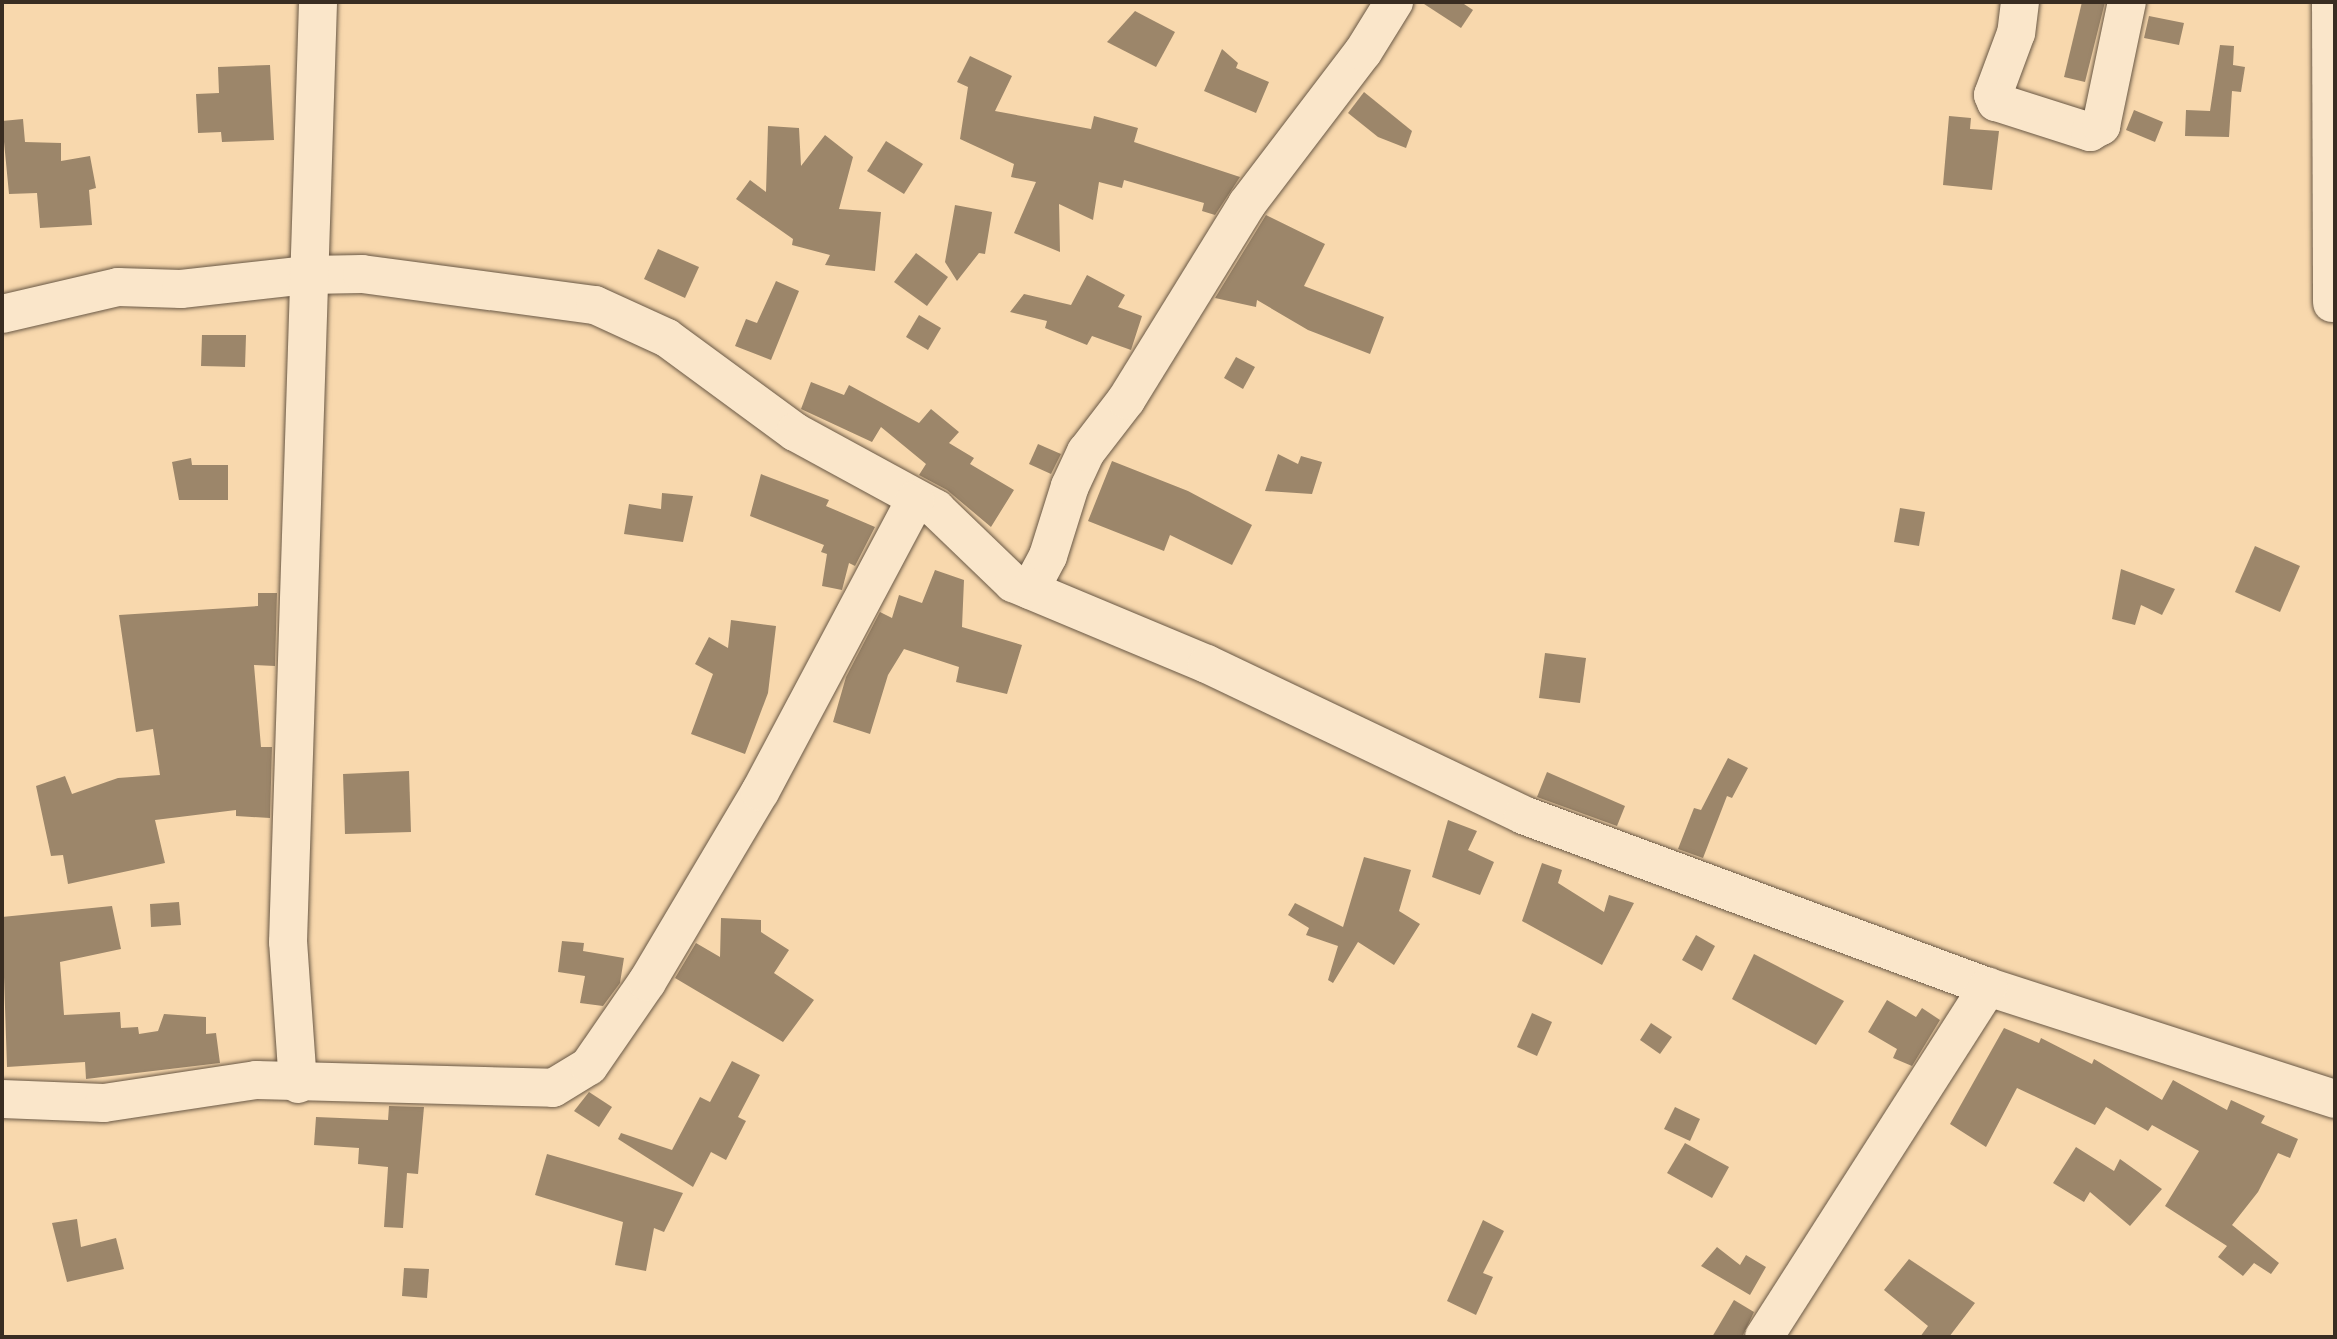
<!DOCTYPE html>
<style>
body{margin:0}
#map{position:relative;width:2337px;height:1339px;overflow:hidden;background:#f8d8ad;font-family:"IM FELL DW Pica",serif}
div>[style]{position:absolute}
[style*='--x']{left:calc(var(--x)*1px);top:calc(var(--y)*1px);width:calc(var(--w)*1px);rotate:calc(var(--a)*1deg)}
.building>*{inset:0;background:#9c866a}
.roads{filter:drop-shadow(0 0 2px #695845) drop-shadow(0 0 2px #695845)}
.minor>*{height:38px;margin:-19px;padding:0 19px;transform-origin:19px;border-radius:19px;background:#fae6ca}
span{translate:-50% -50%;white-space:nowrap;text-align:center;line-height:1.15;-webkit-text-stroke:7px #fae6ca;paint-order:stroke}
.frame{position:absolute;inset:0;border:4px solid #392d22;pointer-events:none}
</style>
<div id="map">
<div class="building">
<div style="clip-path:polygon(1421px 2px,1461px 2px,1473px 10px,1461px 28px)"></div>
<div style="clip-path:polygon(2082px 2px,2105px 2px,2085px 82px,2064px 77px)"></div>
<div style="clip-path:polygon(1135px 11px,1175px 32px,1156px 67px,1107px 42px)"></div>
<div style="clip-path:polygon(2149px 16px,2184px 23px,2179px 45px,2144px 38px)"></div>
<div style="clip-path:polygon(2220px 45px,2234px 46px,2233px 65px,2245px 67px,2241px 92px,2232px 91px,2229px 137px,2185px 136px,2186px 110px,2210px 111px)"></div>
<div style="clip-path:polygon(1222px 49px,1238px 63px,1236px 68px,1269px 82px,1256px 113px,1204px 91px)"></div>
<div style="clip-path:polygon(970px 56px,1012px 76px,995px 111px,1091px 129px,1094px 116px,1138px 128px,1134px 142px,1240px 177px,1215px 215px,1202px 211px,1204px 203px,1124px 180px,1122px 188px,1099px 182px,1093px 220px,1059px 204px,1060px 252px,1014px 233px,1036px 182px,1011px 177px,1014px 164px,960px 139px,968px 87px,957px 82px)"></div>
<div style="clip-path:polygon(270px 65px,274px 140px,222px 142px,221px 132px,198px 133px,196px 94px,219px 93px,218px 67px)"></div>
<div style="clip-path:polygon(1364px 92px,1412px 131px,1406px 148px,1378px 137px,1348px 113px)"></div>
<div style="clip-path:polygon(2134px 110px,2163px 122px,2155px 142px,2126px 130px)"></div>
<div style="clip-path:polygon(1949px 116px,1971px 118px,1970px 129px,1999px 131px,1992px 190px,1943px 185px)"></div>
<div style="clip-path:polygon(23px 119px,25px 142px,61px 143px,61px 161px,90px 156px,96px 188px,89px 190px,92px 225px,40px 228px,37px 193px,9px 194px,2px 121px)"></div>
<div style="clip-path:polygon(768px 126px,799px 128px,801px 166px,825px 135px,853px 157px,839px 209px,881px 212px,875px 271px,825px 265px,830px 255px,792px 245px,793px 239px,736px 199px,750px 180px,766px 192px)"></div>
<div style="clip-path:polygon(886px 141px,923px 164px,904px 194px,867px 171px)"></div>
<div style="clip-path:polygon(955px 205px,992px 212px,985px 254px,979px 253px,957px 281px,945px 262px)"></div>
<div style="clip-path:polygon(1266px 215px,1325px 244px,1304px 286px,1384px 317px,1370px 354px,1308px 330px,1257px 300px,1256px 307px,1215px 298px)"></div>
<div style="clip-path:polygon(658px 249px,699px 267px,685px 298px,644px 279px)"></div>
<div style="clip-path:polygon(916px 253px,948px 277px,927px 306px,894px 282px)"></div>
<div style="clip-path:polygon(1087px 275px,1125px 295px,1118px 307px,1142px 316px,1131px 350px,1092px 336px,1087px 345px,1045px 328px,1047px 321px,1010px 312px,1024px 294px,1071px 305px)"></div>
<div style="clip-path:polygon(776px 281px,799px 291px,771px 360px,735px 346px,746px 319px,757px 323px)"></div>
<div style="clip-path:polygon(919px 315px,941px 328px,928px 350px,906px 337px)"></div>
<div style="clip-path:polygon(202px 335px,246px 335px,245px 367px,201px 366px)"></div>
<div style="clip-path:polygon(1236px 357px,1255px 367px,1243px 389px,1224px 378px)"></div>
<div style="clip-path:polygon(811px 382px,844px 395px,849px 385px,919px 423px,931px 409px,959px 432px,949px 443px,974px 458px,970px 464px,1014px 490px,991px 527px,947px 490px,919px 475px,926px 464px,881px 427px,872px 442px,801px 409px)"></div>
<div style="clip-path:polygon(1038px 444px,1061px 454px,1051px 474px,1029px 464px)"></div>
<div style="clip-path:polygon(1278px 454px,1298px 464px,1301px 456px,1322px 462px,1312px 494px,1265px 491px)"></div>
<div style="clip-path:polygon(191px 458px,192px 465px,228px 465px,228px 500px,179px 500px,172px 462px)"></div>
<div style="clip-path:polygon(1112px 461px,1188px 491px,1252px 525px,1232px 565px,1170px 535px,1164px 551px,1088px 521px)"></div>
<div style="clip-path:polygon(761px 474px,829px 500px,826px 506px,875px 527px,855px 566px,849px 563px,842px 590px,822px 586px,827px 554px,821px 552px,824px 545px,750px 516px)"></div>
<div style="clip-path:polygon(662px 493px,693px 496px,683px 542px,624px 534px,629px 504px,661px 509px)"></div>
<div style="clip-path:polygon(1900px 508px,1925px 512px,1919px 546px,1894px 542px)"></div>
<div style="clip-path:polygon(2255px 546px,2300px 566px,2280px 612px,2235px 592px)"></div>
<div style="clip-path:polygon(2121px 569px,2175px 589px,2162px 615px,2141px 605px,2135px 625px,2112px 619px)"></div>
<div style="clip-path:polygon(935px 570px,964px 580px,962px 627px,1022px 645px,1007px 694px,956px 682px,959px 667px,904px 649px,888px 675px,870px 734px,833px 722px,846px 677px,880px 612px,892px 618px,899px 595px,922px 603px)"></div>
<div style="clip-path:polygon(258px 593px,277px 593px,275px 666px,254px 665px,261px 747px,272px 747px,270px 818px,236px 816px,236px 810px,155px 820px,165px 863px,68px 884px,63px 855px,51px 856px,36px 786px,65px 776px,72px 794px,118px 778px,160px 775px,153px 729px,136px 732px,119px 615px,258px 606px)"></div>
<div style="clip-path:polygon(731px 620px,776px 626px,768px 693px,745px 754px,691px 734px,713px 674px,695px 664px,709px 637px,728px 648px)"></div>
<div style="clip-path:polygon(1545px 653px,1586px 658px,1580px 703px,1539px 698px)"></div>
<div style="clip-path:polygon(1728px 758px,1748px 768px,1732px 798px,1727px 796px,1703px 858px,1678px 849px,1694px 808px,1701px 810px)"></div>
<div style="clip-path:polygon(409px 771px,411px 832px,345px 834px,343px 774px)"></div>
<div style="clip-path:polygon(1547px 772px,1625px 806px,1617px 826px,1537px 797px)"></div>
<div style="clip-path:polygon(1448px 820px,1477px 831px,1468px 850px,1494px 862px,1480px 895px,1432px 877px)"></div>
<div style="clip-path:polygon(1364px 857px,1411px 870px,1399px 911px,1420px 924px,1394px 965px,1358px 942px,1333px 983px,1328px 980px,1338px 946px,1306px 935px,1309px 928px,1288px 915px,1295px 903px,1343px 927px)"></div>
<div style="clip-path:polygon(1542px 863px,1562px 870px,1558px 883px,1604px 912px,1609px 895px,1634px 903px,1602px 965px,1522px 921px)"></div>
<div style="clip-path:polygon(179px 902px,181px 925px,151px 927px,150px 904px)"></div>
<div style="clip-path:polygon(112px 906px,121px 949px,60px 962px,64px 1015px,120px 1012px,121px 1028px,138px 1027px,139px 1034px,158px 1031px,164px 1014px,206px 1017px,206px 1034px,216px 1033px,220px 1063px,86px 1079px,85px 1062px,7px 1067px,2px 917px)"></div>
<div style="clip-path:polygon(721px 918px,761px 920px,761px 932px,789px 950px,774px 973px,814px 1000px,783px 1042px,675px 978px,696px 943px,720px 957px)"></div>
<div style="clip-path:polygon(1696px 935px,1715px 946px,1702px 971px,1682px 960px)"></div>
<div style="clip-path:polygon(562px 941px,584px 943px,583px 951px,624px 958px,620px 983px,603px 1006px,580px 1003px,585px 976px,558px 972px)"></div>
<div style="clip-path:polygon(1754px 954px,1844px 1001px,1816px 1045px,1732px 999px)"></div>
<div style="clip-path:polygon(1887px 1000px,1916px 1017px,1922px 1008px,1940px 1020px,1912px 1066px,1893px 1058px,1897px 1049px,1868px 1032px)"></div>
<div style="clip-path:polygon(1532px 1013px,1552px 1022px,1537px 1056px,1517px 1047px)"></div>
<div style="clip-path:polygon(1651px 1023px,1672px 1037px,1660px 1054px,1640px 1040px)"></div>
<div style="clip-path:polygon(2004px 1028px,2039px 1043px,2041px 1038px,2092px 1064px,2094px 1059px,2162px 1100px,2173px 1080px,2227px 1110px,2231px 1100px,2265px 1116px,2261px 1123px,2298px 1139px,2290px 1158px,2278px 1153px,2258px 1192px,2232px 1225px,2279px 1263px,2271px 1274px,2254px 1263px,2243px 1276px,2218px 1257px,2227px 1246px,2165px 1206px,2199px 1151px,2152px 1125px,2148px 1131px,2106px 1107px,2095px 1125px,2017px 1088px,1986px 1147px,1950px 1124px)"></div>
<div style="clip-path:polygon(732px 1061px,760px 1075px,738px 1117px,746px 1121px,726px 1160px,711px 1152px,693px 1187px,618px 1139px,621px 1133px,672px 1150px,700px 1097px,710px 1102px)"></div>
<div style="clip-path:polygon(589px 1092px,612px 1107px,599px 1127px,574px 1111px)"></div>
<div style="clip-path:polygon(389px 1106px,424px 1107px,418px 1174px,407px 1173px,403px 1228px,384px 1227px,388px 1167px,358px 1164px,359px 1148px,314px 1145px,316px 1117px,388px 1120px)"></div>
<div style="clip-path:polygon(1675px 1107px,1700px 1119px,1690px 1141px,1664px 1129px)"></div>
<div style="clip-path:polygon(1685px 1143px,1729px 1167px,1712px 1198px,1667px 1173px)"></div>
<div style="clip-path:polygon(2076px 1147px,2114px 1171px,2120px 1159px,2162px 1189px,2130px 1226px,2090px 1192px,2084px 1202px,2053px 1183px)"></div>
<div style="clip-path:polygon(547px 1154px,683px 1193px,664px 1232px,654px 1228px,646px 1271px,615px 1265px,623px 1222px,535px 1195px)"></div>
<div style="clip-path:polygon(77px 1219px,81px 1247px,116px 1238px,124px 1269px,67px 1282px,52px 1223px)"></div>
<div style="clip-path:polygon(1483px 1220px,1504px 1231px,1483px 1273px,1493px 1277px,1476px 1315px,1447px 1301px)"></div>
<div style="clip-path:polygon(1717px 1247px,1740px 1265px,1746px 1255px,1766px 1267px,1750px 1295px,1701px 1266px)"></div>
<div style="clip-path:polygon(1909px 1259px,1975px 1303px,1949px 1337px,1920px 1337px,1928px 1326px,1884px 1290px)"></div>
<div style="clip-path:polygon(404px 1268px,429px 1269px,427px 1298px,402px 1296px)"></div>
<div style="clip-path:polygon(1734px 1300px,1754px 1312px,1742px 1337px,1712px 1337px)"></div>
</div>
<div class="roads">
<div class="minor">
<div style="--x:2020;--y:2;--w:31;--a:97"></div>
<div style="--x:2016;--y:33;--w:66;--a:110.4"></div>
<div style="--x:1993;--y:95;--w:8;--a:67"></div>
<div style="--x:1996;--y:102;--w:99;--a:17.7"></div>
<div style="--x:2090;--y:132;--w:13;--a:-29"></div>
<div style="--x:2101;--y:126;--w:127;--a:-78.2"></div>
<div style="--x:2331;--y:2;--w:301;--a:89.8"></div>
<div style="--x:2;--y:314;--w:119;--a:-13.1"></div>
<div style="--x:118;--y:287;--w:63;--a:1.8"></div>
<div style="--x:181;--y:289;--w:128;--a:-6.3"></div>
<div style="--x:308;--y:275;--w:54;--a:-1.1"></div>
<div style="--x:362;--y:274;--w:235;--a:7.6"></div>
<div style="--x:595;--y:305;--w:79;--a:24.6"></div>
<div style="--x:667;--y:338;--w:159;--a:36.3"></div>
<div style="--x:795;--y:432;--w:161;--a:28.6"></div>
<div style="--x:936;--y:509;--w:107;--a:43.9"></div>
<div style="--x:1013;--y:583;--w:210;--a:22.7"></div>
<div style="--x:1207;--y:664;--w:350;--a:25.5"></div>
<div style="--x:1523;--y:815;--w:496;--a:20.3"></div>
<div style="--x:1988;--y:987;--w:365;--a:17.9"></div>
<div style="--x:1030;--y:590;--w:38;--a:-62"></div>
<div style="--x:1048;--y:556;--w:73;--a:-72.6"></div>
<div style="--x:1070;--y:486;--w:38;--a:-65"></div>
<div style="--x:1086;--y:452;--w:66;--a:-52.4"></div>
<div style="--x:1126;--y:400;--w:230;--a:-58.3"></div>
<div style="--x:1247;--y:204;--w:191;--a:-52.7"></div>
<div style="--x:1363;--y:52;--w:59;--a:-58.2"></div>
<div style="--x:298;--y:1084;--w:142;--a:-94"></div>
<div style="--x:288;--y:942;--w:940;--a:-88.17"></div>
<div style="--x:2;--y:1099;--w:102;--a:2.2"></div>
<div style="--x:104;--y:1103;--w:154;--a:-8.6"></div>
<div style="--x:256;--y:1080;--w:297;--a:1.5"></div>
<div style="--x:553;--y:1088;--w:42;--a:-31.4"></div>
<div style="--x:589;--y:1066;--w:102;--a:-55.4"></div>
<div style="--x:647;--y:982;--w:221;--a:-59.3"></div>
<div style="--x:760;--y:792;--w:331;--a:-62"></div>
<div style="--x:1764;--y:1337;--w:416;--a:-57.4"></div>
</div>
</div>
<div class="frame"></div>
</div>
